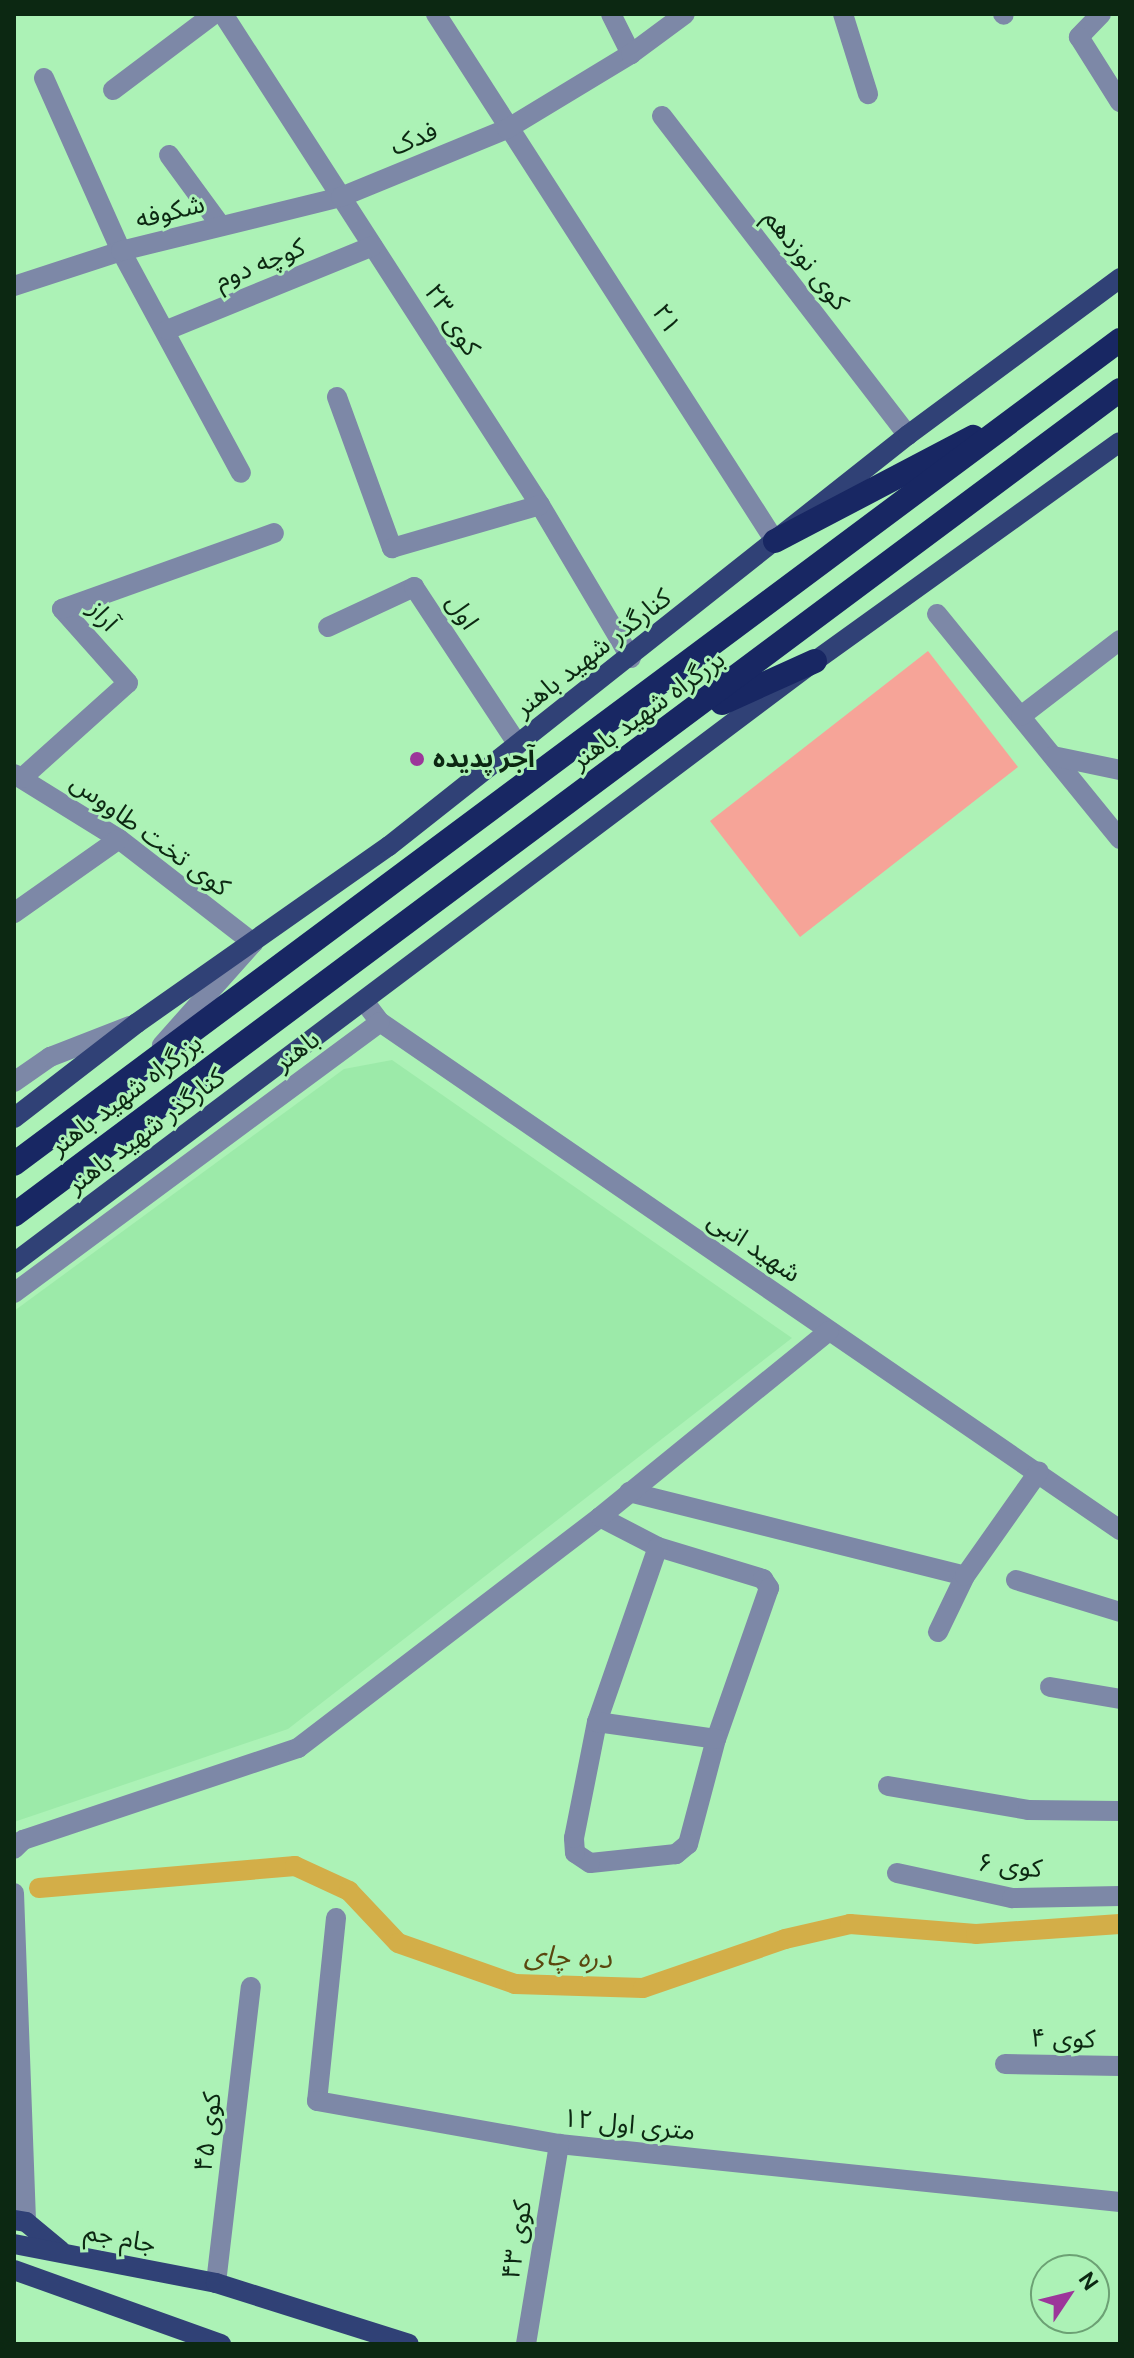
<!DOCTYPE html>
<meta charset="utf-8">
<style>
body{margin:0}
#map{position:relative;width:1134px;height:2358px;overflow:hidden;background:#acf2b6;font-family:"DM Sans","Noto Sans Arabic",sans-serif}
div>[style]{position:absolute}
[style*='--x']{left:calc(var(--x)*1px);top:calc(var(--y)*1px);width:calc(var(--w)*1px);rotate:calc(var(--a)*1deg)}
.built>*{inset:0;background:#9ceaa9}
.green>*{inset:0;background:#f6a498}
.canal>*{height:20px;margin:-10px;padding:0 10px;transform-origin:10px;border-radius:10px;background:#d3ae48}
.minor>*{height:20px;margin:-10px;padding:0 10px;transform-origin:10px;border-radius:10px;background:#7d88a7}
.major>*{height:20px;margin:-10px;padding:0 10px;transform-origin:10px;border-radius:10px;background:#304176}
.highway>*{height:24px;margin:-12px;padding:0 12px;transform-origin:12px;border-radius:12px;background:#182763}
.dots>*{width:22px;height:22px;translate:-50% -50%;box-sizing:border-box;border:4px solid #acf2b6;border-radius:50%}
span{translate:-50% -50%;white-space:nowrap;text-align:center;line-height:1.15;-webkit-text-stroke:6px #acf2b6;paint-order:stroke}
.street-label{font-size:26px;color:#0c2812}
.poi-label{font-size:26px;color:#0c2812;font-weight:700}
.left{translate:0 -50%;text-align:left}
.water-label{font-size:28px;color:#5a460e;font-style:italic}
.frame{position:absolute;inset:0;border:16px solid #0c2812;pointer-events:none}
.north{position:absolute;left:1030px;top:2254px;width:80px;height:80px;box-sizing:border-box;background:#acf2b6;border:2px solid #6ca174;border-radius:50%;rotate:55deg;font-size:22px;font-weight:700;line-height:32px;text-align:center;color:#0c2812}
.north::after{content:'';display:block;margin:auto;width:28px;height:36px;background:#9c369a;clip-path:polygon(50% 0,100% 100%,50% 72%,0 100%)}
</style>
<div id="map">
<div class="built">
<div style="clip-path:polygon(392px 1060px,792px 1338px,288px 1729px,14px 1822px,14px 1311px,344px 1069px)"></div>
</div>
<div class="green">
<div style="clip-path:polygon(928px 651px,1018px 767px,800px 937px,710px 821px)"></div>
</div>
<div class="canal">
<div style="--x:39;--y:1888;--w:257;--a:-4.9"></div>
<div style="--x:295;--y:1866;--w:60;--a:24.8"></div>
<div style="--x:349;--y:1891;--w:71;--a:46.7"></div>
<div style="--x:398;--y:1943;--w:124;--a:19.3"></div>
<div style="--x:515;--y:1984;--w:128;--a:1.8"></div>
<div style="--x:643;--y:1988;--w:150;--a:-19"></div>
<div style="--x:785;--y:1939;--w:67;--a:-13"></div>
<div style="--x:850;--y:1924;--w:126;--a:4.5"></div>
<div style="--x:976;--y:1934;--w:144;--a:-4"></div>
</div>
<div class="minor">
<div style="--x:223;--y:14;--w:584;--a:57.15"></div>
<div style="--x:540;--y:505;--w:178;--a:59.3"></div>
<div style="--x:436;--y:14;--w:627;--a:57.25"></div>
<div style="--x:611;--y:14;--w:45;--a:63.4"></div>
<div style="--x:843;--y:14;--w:84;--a:72.6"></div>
<div style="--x:1003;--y:14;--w:1;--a:45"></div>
<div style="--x:1101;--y:14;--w:32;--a:134"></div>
<div style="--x:1079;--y:37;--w:77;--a:57.8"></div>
<div style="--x:44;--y:78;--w:189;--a:66"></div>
<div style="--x:121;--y:251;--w:252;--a:61.6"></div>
<div style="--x:113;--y:90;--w:126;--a:-37"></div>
<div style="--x:662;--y:116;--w:403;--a:52.4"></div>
<div style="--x:169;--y:155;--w:88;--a:53.8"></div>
<div style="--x:14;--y:286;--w:113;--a:-18.1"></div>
<div style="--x:121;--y:251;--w:227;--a:-13.8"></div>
<div style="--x:341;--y:197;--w:179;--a:-22.3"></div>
<div style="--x:507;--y:129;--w:145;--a:-31.2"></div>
<div style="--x:631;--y:54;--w:67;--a:-36.5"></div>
<div style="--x:167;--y:330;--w:222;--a:-22.2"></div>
<div style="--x:337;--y:397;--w:161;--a:70"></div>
<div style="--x:392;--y:548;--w:154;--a:-16.2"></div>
<div style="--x:937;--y:614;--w:290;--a:50.9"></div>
<div style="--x:328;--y:627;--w:95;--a:-24.9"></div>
<div style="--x:414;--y:587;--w:189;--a:56.6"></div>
<div style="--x:1021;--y:716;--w:125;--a:-37.5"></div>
<div style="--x:1053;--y:756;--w:68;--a:11.8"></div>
<div style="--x:14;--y:774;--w:123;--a:31.8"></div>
<div style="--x:119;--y:839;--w:170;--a:37.8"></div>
<div style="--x:253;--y:943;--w:137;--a:131.7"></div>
<div style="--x:22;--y:778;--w:142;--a:-41.9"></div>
<div style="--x:128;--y:683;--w:99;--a:-131.7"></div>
<div style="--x:62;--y:609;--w:225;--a:-19.7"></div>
<div style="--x:14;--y:913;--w:128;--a:-35.2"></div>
<div style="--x:364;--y:1001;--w:26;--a:53"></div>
<div style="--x:380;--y:1022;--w:898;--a:34.47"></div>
<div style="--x:14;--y:1082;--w:44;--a:-34.8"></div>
<div style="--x:50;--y:1057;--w:86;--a:-21.2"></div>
<div style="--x:14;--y:1293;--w:455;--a:-36.5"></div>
<div style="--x:629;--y:1492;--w:346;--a:14"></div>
<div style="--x:600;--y:1517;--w:65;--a:27.3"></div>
<div style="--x:658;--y:1547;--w:110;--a:16.9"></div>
<div style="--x:763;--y:1579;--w:11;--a:56"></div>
<div style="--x:769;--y:1588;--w:160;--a:109.3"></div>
<div style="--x:716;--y:1739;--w:109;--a:104.9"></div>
<div style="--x:688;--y:1844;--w:16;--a:140"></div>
<div style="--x:676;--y:1854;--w:86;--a:174"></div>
<div style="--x:590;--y:1863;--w:18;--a:-146"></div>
<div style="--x:575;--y:1853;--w:15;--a:-94"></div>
<div style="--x:574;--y:1838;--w:118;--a:-78.8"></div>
<div style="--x:597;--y:1722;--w:185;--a:-70.8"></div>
<div style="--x:1016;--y:1580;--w:109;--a:17.1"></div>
<div style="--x:938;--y:1632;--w:62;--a:-64.3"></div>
<div style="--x:965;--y:1576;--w:128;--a:-54.8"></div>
<div style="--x:1050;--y:1687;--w:71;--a:9.7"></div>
<div style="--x:597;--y:1722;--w:120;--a:8.1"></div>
<div style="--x:888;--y:1786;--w:142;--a:9.7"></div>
<div style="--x:1028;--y:1810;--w:92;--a:0.6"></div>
<div style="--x:14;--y:1849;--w:13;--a:-45"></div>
<div style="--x:23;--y:1840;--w:290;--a:-18.5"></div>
<div style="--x:298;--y:1748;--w:380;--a:-37.4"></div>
<div style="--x:600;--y:1517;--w:295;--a:-39.1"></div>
<div style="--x:897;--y:1873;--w:118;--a:12.3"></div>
<div style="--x:1012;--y:1898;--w:108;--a:-1.1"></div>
<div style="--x:14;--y:1893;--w:329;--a:87.9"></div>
<div style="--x:336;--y:1918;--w:184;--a:95.9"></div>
<div style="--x:317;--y:2101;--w:246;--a:10.1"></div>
<div style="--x:559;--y:2144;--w:564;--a:5.9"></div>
<div style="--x:1005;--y:2064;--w:115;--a:1"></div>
<div style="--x:216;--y:2283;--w:298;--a:-83.3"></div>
<div style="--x:526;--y:2344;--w:203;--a:-80.6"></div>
</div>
<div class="major">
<div style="--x:14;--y:1118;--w:155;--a:-37.7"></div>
<div style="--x:137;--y:1023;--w:308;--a:-35.1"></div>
<div style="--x:389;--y:846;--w:662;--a:-38.38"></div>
<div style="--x:908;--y:435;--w:264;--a:-36.5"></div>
<div style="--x:14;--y:1263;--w:1002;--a:-36.93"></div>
<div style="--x:815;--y:661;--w:375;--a:-35.7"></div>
<div style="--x:14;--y:2220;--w:12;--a:9"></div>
<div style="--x:26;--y:2222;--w:45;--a:39.6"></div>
<div style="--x:14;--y:2244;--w:206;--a:10.9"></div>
<div style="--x:216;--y:2283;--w:202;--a:17.5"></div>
<div style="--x:14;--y:2270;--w:220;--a:19.7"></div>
</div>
<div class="highway">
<div style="--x:775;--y:541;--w:224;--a:-27.7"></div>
<div style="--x:722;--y:703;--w:102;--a:-24.3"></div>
<div style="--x:14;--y:1164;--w:1379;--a:-36.69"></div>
<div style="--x:14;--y:1215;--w:1380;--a:-36.72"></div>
</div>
<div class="dots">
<div style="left:417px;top:759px;background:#9c369a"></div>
</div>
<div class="street-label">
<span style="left:414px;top:139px;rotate:-22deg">فدک</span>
<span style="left:170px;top:212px;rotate:-14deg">شکوفه</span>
<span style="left:806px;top:260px;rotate:52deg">کوی نوزدهم</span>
<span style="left:260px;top:264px;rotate:-22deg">کوچه دوم</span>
<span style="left:666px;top:319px;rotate:57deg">۲۱</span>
<span style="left:452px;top:320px;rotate:57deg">کوی ۲۳</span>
<span style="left:462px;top:612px;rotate:57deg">اول</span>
<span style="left:103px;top:616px;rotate:48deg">آراز</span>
<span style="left:593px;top:653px;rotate:-38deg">کنارگذر شهید باهنر</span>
<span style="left:648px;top:710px;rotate:-36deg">بزرگراه شهید باهنر</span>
<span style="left:150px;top:835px;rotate:36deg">کوی تخت طاووس</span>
<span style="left:297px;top:1051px;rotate:-37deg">باهنر</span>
<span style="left:126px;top:1095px;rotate:-37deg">بزرگراه شهید باهنر</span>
<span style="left:146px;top:1131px;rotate:-37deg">کنارگذر شهید باهنر</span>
<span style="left:754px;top:1247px;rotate:34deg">شهید انبی</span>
<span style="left:1010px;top:1866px;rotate:6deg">کوی ۶</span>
<span style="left:1063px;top:2039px;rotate:1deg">کوی ۴</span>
<span style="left:629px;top:2125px;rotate:6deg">۱۲ متری اول</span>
<span style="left:208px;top:2132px;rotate:-83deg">کوی ۴۵</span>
<span style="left:120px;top:2238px;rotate:11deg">جام جم</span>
<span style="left:517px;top:2240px;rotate:-81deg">کوی ۴۳</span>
</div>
<div class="poi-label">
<span class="left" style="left:433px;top:759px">آجر پدیده</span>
</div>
<div class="water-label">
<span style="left:568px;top:1957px;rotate:3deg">دره چای</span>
</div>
<div class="frame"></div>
<div class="north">N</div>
</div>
